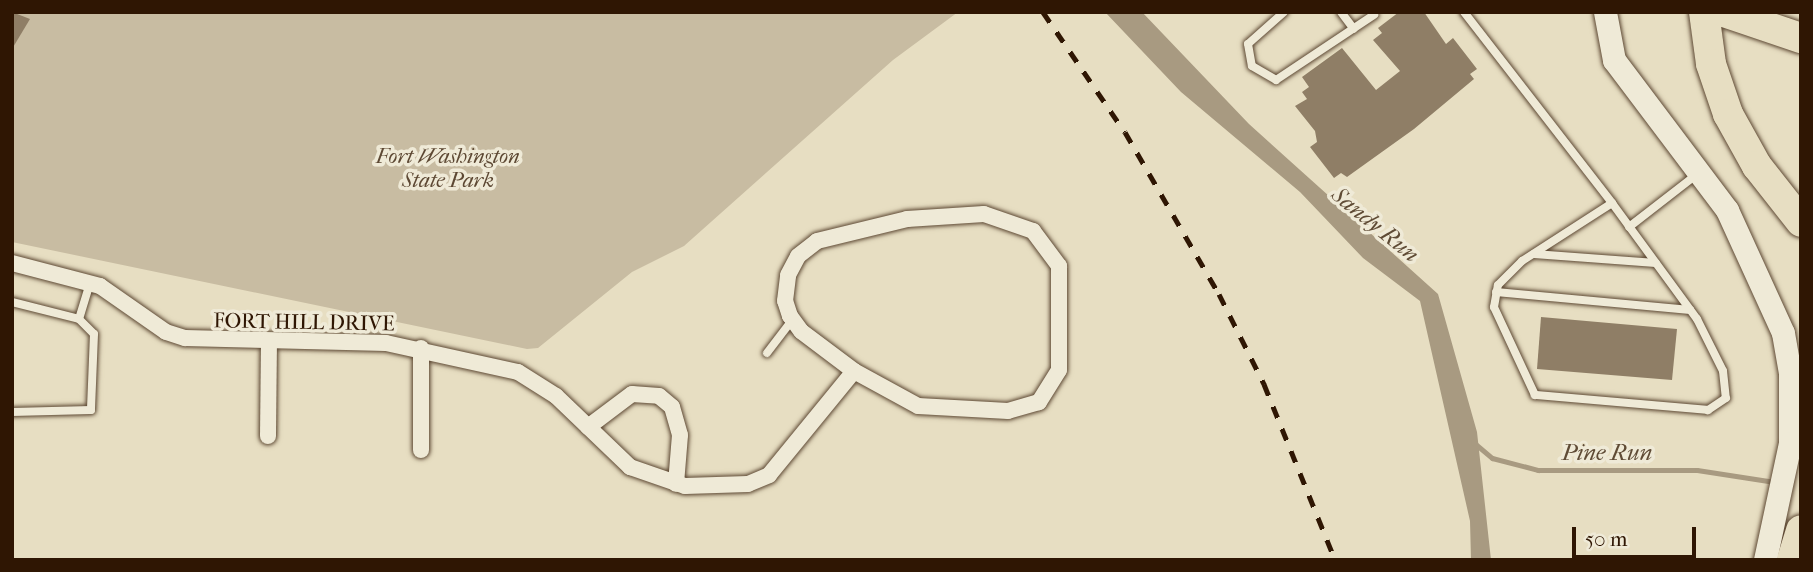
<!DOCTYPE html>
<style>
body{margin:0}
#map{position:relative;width:1813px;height:572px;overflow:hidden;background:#e7dec2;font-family:"IM FELL French Canon",serif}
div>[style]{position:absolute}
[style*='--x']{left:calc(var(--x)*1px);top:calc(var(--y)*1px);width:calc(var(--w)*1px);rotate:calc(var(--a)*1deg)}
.green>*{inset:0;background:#c8bca2}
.water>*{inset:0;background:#a89a81}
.stream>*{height:5px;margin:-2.5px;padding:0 2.5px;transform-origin:2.5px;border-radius:2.5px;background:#a89a81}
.building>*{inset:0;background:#8f7e66}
.roads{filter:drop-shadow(0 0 2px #5d4833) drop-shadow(0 0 2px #5d4833)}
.lane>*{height:8px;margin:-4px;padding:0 4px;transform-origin:4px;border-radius:4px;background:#efead7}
.street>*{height:16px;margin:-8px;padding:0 8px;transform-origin:8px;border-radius:8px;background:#efead7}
.secondary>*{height:23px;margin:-11.5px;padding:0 11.5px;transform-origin:11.5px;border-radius:11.5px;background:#efead7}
.highway>*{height:30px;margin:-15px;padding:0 15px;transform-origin:15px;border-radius:15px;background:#e7dec2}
.rail>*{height:5px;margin-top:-2.5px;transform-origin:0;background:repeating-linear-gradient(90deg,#2f1603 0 12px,transparent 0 24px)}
span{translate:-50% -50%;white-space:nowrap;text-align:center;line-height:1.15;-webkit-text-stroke:7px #efead7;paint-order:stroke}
.park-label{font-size:21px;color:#5d4833;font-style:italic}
.street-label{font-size:21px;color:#2f1603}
.water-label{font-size:23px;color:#5f4b35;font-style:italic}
.frame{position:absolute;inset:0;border:14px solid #2f1603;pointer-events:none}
.scale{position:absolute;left:1572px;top:527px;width:124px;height:32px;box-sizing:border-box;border:4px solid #2f1603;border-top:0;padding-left:9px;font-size:21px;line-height:24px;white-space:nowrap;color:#2f1603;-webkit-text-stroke:5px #efead7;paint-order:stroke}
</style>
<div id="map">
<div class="green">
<div style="clip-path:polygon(12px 12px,958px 12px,893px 60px,684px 246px,632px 272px,538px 348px,527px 349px,12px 242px)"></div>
</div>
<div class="water">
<div style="clip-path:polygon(1105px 12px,1142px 12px,1249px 124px,1438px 294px,1477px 432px,1491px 560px,1471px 560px,1470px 521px,1420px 301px,1363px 258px,1300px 192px,1181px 92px)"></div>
</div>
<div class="stream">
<div style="--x:1473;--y:442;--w:25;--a:40"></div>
<div style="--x:1492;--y:458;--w:48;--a:14.6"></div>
<div style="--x:1538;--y:470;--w:159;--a:0"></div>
<div style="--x:1697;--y:470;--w:72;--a:8.8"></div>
</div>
<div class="building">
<div style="clip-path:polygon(12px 12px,30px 19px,12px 49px)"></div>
<div style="clip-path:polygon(1399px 12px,1424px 12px,1446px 44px,1453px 38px,1477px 69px,1470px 74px,1474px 79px,1414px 129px,1347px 177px,1341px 173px,1334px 178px,1310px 147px,1317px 142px,1315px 131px,1295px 106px,1307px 99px,1302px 92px,1309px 87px,1302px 77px,1342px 48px,1376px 90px,1400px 71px,1373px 40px,1382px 33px,1378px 28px)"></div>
<div style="clip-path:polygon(1541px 317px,1677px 329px,1672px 380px,1537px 369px)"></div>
</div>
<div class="roads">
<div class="lane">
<div style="--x:1284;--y:12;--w:48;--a:138.4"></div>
<div style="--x:1248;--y:44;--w:22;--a:80"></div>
<div style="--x:1252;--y:66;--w:28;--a:30"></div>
<div style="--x:1276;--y:80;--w:118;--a:-33.6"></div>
<div style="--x:1341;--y:12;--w:21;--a:53"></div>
<div style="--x:1464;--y:12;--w:242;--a:52.2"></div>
<div style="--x:1612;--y:203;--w:144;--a:53.8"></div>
<div style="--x:1697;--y:319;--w:58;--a:63.4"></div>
<div style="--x:1723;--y:371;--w:27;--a:84"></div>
<div style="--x:1726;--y:398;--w:22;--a:146"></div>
<div style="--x:1708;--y:410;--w:174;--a:-175"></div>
<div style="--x:1535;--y:395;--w:97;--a:-115"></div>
<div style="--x:1494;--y:307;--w:22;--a:-80"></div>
<div style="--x:1498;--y:285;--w:34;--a:-45"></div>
<div style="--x:1522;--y:261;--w:107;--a:-32.8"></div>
<div style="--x:1629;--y:227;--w:85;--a:-37.8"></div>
<div style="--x:1534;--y:254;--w:122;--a:4.2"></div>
<div style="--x:1496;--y:292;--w:195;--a:5.3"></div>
<div style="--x:12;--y:302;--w:69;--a:14.2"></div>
<div style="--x:79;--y:319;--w:21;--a:45"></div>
<div style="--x:94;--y:334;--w:76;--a:92.3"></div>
<div style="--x:91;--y:410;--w:79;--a:178.5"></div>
<div style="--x:79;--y:319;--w:39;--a:-73"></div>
<div style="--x:767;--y:353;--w:43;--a:-52.6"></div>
</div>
<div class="street">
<div style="--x:984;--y:214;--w:52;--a:19.1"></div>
<div style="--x:1033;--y:231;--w:44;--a:53.4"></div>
<div style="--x:1059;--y:266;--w:104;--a:90"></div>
<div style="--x:1059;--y:370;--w:38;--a:122"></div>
<div style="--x:1039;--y:402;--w:32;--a:164"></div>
<div style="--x:1008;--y:411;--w:90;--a:-176.8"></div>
<div style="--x:918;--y:406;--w:73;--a:-151.3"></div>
<div style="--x:854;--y:371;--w:66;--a:-143"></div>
<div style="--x:801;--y:331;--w:19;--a:-126"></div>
<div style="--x:790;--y:316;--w:16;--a:-108"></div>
<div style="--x:785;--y:301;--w:26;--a:-83"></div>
<div style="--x:788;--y:275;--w:21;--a:-62"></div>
<div style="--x:798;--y:256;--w:24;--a:-38"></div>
<div style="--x:817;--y:241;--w:93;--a:-13.7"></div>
<div style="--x:907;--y:219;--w:77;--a:-3.7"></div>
<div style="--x:12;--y:263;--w:91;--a:14.6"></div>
<div style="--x:100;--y:286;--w:80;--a:34.9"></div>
<div style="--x:166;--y:332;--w:20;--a:18"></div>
<div style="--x:185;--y:338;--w:201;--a:1.4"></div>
<div style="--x:386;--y:343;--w:135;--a:12.4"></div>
<div style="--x:518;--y:372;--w:45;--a:32.3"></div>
<div style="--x:556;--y:396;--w:103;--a:43.8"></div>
<div style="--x:630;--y:467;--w:58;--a:19.1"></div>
<div style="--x:685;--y:486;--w:63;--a:-1.8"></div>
<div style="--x:748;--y:484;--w:23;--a:-23"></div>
<div style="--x:769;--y:475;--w:134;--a:-50.7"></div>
<div style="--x:588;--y:427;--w:55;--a:-36.9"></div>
<div style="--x:632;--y:394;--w:27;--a:4"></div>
<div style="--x:659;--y:396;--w:17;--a:40"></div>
<div style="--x:672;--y:407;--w:29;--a:74"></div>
<div style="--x:680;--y:435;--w:49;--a:94.7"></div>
<div style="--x:268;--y:436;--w:95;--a:-89.4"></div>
<div style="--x:421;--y:450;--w:102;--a:-90"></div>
</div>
<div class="secondary">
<div style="--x:1605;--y:12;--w:49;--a:79.4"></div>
<div style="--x:1614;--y:60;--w:188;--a:53"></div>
<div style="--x:1727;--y:210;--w:135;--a:65.5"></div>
<div style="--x:1783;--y:333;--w:41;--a:80.1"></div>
<div style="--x:1790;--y:373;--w:70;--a:90"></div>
<div style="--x:1790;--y:443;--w:120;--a:102.1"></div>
</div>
<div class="highway">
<div style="--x:1704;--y:12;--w:52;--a:82.3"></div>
<div style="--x:1711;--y:64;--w:53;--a:71.2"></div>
<div style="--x:1728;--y:114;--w:60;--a:60.9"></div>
<div style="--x:1757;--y:166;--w:71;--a:51.8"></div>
<div style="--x:1724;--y:12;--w:81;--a:18.7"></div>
<div style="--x:1792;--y:560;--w:31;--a:-73"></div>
</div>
</div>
<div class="rail">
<div style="--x:1043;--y:12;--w:145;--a:55.7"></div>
<div style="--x:1125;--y:132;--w:187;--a:59.9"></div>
<div style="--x:1219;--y:294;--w:101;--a:63.4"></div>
<div style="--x:1264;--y:384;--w:190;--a:68"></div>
</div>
<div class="park-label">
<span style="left:448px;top:168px">Fort Washington<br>State Park</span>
</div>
<div class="street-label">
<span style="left:304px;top:322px;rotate:1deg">FORT HILL DRIVE</span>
</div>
<div class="water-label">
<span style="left:1375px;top:225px;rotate:39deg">Sandy Run</span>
<span style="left:1607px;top:453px">Pine Run</span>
</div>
<div class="frame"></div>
<div class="scale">50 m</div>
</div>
